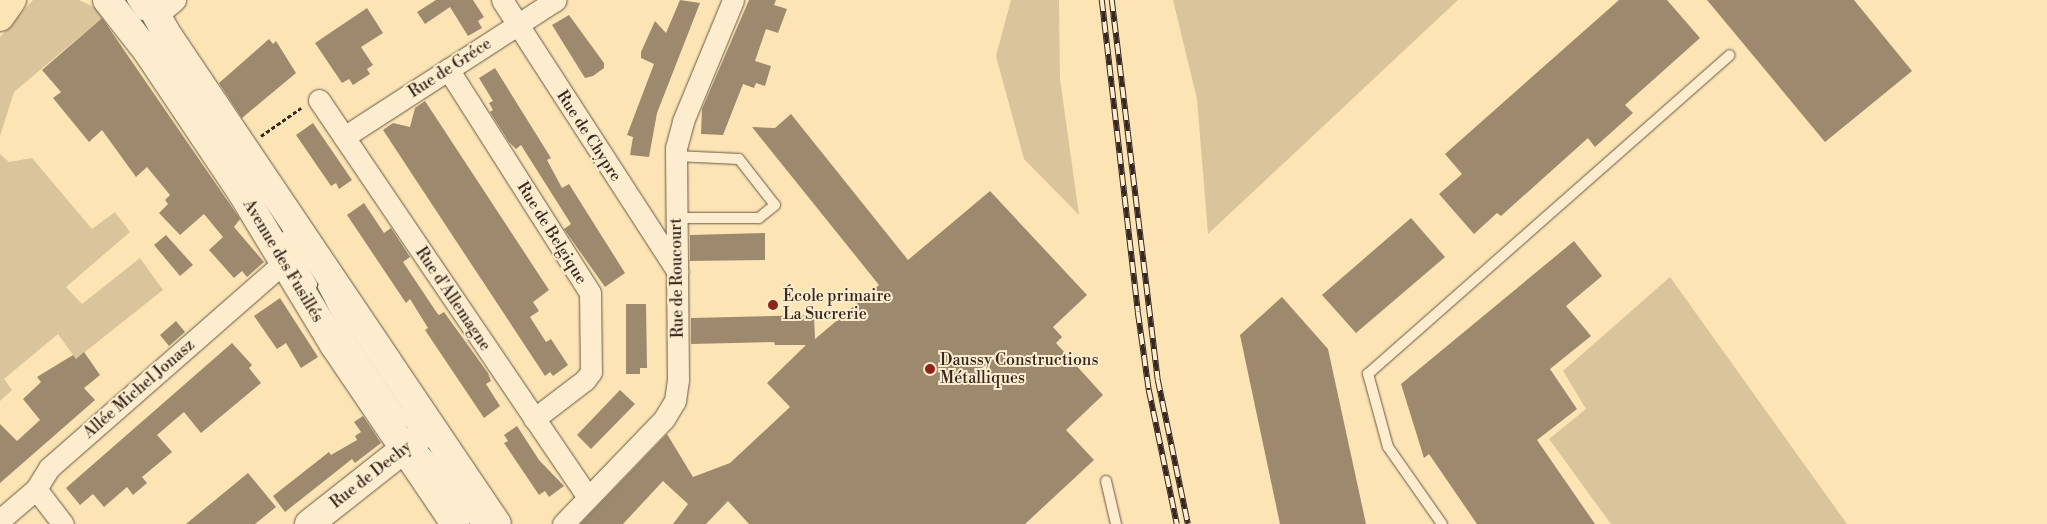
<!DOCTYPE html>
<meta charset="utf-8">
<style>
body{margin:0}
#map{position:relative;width:2047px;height:524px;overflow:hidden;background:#fce4b4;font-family:"Libre Bodoni",serif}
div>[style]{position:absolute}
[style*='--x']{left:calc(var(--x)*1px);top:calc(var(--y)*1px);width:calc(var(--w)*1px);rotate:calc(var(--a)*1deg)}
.green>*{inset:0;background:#dac49b}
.building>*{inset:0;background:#9d896d}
.path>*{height:3px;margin-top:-1.5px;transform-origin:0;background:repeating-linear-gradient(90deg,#362721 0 4px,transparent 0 6.5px)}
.roads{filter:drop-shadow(0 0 1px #685646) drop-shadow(0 0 1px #685646)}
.lane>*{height:10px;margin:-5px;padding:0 5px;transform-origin:5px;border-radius:5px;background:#fdedce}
.street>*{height:21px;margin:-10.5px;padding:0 10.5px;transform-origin:10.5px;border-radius:10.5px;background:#fdedce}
.secondary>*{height:28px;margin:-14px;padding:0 14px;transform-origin:14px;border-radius:14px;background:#fdedce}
.highway>*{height:28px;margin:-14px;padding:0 14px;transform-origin:14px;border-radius:14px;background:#fce4b4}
.rail>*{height:5.5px;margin-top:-2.75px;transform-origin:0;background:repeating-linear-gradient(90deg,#fdedce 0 11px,#362721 0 22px);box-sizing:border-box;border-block:1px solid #362721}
.dots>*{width:14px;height:14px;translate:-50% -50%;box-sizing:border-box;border:2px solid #fdedce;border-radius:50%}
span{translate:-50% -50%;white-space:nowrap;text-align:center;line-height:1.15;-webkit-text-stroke:4px #fdedce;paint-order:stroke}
.street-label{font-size:16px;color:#362721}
.poi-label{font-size:16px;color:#362721}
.left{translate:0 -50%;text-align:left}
</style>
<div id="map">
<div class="green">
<div style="clip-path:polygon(33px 0,79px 0,98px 9px,103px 17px,14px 92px,0 136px,0 37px)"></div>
<div style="clip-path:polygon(1011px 0,1059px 0,1060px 79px,1079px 215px,1024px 159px,996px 56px)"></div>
<div style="clip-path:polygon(1173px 0,1458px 0,1208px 234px,1197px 99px)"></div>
<div style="clip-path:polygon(0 154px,9px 162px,32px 158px,92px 229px,115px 212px,130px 232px,66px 287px,82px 304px,140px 258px,163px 290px,76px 359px,58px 334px,4px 379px,12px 390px,0 401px)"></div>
<div style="clip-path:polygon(1670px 277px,1847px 524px,1611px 524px,1549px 439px,1586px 409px,1563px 371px)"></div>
</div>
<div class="building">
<div style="clip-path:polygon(436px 0,473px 0,484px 17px,478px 21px,482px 28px,468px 36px,450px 7px,425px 24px,417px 12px)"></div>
<div style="clip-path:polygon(680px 0,700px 3px,657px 113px,649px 157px,630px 155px,633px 137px,627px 135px,654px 64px,641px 58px,641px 52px,655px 21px,666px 33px)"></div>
<div style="clip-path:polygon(749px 0,776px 0,774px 5px,787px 9px,778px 33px,766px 29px,755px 61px,771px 66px,765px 86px,756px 83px,754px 88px,743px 84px,723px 135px,701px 134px,702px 109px)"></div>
<div style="clip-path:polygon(1619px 0,1667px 0,1700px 38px,1625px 105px,1633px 113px,1595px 147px,1588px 138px,1501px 216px,1497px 213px,1474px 234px,1439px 194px,1462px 174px,1445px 154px)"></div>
<div style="clip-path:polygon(1707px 0,1854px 0,1912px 71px,1825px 142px)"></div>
<div style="clip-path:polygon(367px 8px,383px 33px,361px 47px,373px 65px,367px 69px,370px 74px,353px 85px,349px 79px,342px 83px,315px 43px)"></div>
<div style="clip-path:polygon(569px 15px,604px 63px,604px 68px,593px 76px,585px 78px,552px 25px)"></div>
<div style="clip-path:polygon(102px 18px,240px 219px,234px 227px,264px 262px,247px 277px,242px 271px,234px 278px,209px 250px,223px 237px,204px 214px,180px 235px,159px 213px,168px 204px,165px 200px,170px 195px,147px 167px,136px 177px,102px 130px,89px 142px,53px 98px,61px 92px,42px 70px)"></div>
<div style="clip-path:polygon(269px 39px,273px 44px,276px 41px,296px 73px,242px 118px,219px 83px)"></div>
<div style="clip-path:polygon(495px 68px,551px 158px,547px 160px,562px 188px,569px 184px,625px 273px,605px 287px,564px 229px,571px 224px,521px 145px,516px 149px,509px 142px,490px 112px,493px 110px,489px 103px,493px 101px,479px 78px)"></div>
<div style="clip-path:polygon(425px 101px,549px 290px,533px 302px,539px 311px,530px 317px,546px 342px,551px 339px,568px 365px,553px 376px,550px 372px,545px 376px,383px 130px,393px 123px,410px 127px,415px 108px)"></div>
<div style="clip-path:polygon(791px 114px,908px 260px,990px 191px,1087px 295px,1053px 327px,1062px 337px,1056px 343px,1103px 395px,1066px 430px,1094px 460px,1025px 524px,749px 524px,728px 501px,706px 524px,673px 524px,688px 504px,663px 481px,623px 524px,580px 524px,667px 434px,693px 477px,730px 463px,790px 407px,767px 383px,806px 345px,775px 345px,774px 342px,691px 344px,691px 318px,814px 315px,815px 339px,879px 285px,752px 127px,775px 128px)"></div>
<div style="clip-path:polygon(313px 123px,352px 180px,339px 189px,336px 183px,331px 186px,296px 135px)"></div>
<div style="clip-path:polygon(364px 203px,384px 233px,391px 228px,410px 257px,403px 262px,437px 313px,439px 315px,444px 312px,488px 373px,491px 381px,486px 384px,500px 406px,484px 418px,425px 330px,428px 328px,410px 299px,406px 303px,347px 215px)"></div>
<div style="clip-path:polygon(1411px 218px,1445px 257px,1356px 333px,1322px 295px)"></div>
<div style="clip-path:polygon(765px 233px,765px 260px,690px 261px,690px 235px)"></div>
<div style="clip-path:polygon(166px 235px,193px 265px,180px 276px,154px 245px)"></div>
<div style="clip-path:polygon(1574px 241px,1602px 276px,1566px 306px,1591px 336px,1550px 369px,1577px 409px,1537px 440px,1595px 524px,1477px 524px,1429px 454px,1424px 458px,1401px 384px)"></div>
<div style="clip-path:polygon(1282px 297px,1328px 349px,1366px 524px,1280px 524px,1240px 335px)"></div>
<div style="clip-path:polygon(280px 298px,318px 357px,301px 368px,286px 343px,277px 349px,254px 316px)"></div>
<div style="clip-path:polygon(626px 304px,646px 304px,647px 368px,640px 368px,640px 374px,626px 374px)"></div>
<div style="clip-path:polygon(176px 321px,185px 332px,169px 346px,160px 335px)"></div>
<div style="clip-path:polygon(232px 343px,252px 365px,249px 368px,261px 383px,201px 433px,184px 412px,157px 435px,172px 452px,142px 477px,147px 483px,133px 495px,127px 487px,104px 507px,93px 494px,80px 505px,66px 488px)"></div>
<div style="clip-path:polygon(84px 352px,100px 375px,84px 388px,95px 400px,0 483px,0 424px,17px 441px,40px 420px,23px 399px,41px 382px,37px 377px,73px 355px,76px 359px)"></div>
<div style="clip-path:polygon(620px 390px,635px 404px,591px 449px,577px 435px)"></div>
<div style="clip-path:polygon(363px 416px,381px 443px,355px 463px,352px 459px,285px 512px,273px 496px,329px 452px,331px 455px,357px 440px,355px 436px,361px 432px,354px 422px)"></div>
<div style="clip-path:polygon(517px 426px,539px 460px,564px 486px,549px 497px,545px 491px,539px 495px,504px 443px,508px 441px,504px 435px)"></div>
<div style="clip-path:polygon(248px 473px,276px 507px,255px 524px,186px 524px)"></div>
</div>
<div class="path">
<div style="--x:261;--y:136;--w:49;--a:-35"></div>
</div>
<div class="roads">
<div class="lane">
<div style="--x:132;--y:0;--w:18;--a:56"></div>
<div style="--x:675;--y:156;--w:64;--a:2.7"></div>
<div style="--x:739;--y:159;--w:58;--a:52"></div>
<div style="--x:775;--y:205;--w:21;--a:141"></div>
<div style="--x:759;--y:218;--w:83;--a:180"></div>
<div style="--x:284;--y:237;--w:55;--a:59.2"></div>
<div style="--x:323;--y:287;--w:59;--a:62.6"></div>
<div style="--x:350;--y:339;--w:88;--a:56.1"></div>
<div style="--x:399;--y:412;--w:32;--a:46"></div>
<div style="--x:415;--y:442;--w:29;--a:46"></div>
<div style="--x:435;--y:463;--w:73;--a:56.1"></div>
<div style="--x:1106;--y:481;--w:44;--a:76.9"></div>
<div style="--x:1442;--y:524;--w:94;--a:-125"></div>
<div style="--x:1388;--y:447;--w:76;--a:-105.3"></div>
<div style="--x:1368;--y:374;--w:482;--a:-41.4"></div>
</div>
<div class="street">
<div style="--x:502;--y:0;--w:323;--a:57.1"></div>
<div style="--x:156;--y:16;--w:25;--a:-40"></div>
<div style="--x:448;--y:69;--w:265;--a:57.6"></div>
<div style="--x:590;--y:293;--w:79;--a:89.3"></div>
<div style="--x:591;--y:372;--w:10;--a:127"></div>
<div style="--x:585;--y:380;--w:64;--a:142.6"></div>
<div style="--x:319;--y:100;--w:480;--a:55.9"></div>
<div style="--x:344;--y:137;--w:252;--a:-32.9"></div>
<div style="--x:36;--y:489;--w:44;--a:52.4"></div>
<div style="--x:0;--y:520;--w:48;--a:-40.7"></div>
<div style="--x:36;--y:489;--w:25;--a:-58"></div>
<div style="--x:49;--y:468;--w:313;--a:-41.2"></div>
<div style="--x:563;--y:524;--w:146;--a:-46.1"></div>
<div style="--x:664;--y:419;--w:21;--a:-59"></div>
<div style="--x:675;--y:401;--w:22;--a:-82"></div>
<div style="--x:678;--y:379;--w:231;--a:-90.5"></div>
<div style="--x:676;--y:148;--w:28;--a:-75"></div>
<div style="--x:683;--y:121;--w:131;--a:-67.5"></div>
</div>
<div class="secondary">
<div style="--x:107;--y:0;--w:65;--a:51.9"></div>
<div style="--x:147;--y:51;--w:171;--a:56.2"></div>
<div style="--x:242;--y:193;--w:178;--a:58.8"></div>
<div style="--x:334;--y:345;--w:216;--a:55.9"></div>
<div style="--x:148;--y:0;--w:35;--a:61"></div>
<div style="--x:165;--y:31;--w:594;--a:56.04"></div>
<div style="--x:309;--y:524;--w:139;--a:-38.3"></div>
</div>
<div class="highway">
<div style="--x:0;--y:17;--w:21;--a:-55"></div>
</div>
</div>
<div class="rail">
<div style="--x:1102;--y:0;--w:314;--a:83.4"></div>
<div style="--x:1138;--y:312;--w:79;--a:82"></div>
<div style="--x:1149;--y:390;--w:137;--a:78.2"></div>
<div style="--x:1112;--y:0;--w:383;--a:83.1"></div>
<div style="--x:1158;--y:380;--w:147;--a:78.2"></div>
</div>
<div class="dots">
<div style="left:773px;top:305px;background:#8f2418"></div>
<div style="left:930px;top:369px;background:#8f2418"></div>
</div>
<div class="street-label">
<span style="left:450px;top:68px;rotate:-33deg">Rue de Gréce</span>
<span style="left:589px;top:136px;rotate:57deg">Rue de Chypre</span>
<span style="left:552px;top:233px;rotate:58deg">Rue de Belgique</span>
<span style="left:283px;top:261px;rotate:59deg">Avenue des Fusillés</span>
<span style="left:677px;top:278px;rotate:-91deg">Rue de Roucourt</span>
<span style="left:453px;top:299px;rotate:56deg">Rue d'Allemagne</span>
<span style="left:139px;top:389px;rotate:-41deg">Allée Michel Jonasz</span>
<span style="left:371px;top:475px;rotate:-38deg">Rue de Dechy</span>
</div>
<div class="poi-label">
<span class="left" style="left:783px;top:305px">École primaire<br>La Sucrerie</span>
<span class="left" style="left:940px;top:369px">Daussy Constructions<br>Métalliques</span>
</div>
</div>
